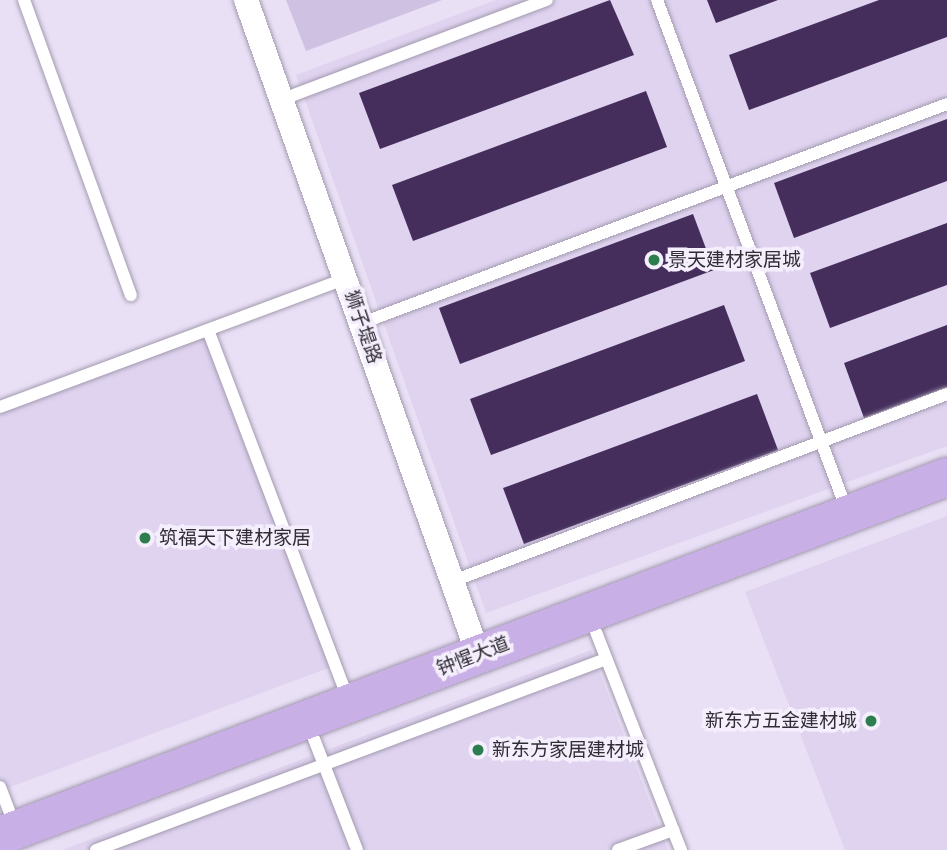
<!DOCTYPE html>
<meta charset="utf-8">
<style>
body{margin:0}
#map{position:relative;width:947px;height:850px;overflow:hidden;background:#e9e0f6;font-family:Poppins,"Noto Sans SC",sans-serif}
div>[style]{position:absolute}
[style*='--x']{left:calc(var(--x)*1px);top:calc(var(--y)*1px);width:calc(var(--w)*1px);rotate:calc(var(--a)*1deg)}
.built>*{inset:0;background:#dfd3f0}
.green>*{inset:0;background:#cfc1e2}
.building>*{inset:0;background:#452e5c}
.roads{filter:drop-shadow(0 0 2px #a39aaf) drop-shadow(0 0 2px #a39aaf)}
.lane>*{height:12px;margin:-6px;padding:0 6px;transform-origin:6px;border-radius:6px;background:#fff}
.street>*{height:24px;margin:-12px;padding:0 12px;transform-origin:12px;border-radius:12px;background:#fff}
.primary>*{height:38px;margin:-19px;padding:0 19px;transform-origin:19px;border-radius:19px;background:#c8afe5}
.dots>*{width:19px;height:19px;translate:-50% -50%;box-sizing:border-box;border:4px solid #f5effd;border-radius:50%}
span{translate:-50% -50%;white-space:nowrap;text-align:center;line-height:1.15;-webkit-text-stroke:7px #f5effd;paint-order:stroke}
.poi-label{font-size:19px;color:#302d35}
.left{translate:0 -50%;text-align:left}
.right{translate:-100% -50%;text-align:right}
.street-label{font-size:19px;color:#302d35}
</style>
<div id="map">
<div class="built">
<div style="clip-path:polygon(496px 0,947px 0,947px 446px,486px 613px,296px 75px)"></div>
<div style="clip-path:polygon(212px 331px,339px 664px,0 791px,0 411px)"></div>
<div style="clip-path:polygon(947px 516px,947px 850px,845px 850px,745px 592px)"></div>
<div style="clip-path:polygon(591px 650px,668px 850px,62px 850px)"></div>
</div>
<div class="green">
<div style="clip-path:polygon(286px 0,442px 0,306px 51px)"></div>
</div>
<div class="building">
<div style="clip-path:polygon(610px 0,634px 55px,380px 149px,359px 93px)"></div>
<div style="clip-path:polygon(707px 0,778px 0,716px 23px)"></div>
<div style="clip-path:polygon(879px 0,947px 0,947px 37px,749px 110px,729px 55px)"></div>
<div style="clip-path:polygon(646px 91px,667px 147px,413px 241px,392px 185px)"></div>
<div style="clip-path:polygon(947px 119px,947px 181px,794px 238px,774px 183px)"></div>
<div style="clip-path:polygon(693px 214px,714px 270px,460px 364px,439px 308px)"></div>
<div style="clip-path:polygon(947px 223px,947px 285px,830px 328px,810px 273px)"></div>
<div style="clip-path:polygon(724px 305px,745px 361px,491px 455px,470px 399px)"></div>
<div style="clip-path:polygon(947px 325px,947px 387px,864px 418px,844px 363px)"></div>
<div style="clip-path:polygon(757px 394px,778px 450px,524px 544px,503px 488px)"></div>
</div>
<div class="roads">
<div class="lane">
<div style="--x:24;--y:0;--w:314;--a:70.1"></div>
<div style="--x:657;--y:0;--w:545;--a:69.6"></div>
<div style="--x:283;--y:99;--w:282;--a:-20.6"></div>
<div style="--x:362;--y:323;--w:625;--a:-20.52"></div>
<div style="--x:208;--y:330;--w:395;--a:69.2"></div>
<div style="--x:0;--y:407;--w:369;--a:-20.4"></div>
<div style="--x:453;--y:581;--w:528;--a:-20.73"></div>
<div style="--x:596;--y:632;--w:212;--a:68.7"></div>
<div style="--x:314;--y:739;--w:119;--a:68.8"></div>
<div style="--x:0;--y:787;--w:42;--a:69"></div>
<div style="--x:96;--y:850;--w:545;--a:-20.53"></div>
<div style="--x:618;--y:850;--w:59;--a:-20"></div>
<div style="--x:673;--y:830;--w:22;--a:68"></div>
</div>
<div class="street">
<div style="--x:246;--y:0;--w:694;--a:70.47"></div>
</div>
<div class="primary">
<div style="--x:0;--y:836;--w:1013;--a:-20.76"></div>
</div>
</div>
<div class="dots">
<div style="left:654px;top:260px;background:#2c7e4f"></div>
<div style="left:145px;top:538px;background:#2c7e4f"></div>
<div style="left:871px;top:721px;background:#2c7e4f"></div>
<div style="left:478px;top:750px;background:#2c7e4f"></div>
</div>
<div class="poi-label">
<span class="left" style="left:668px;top:260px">景天建材家居城</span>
<span class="left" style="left:159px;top:538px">筑福天下建材家居</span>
<span class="right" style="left:857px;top:721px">新东方五金建材城</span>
<span class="left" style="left:492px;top:750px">新东方家居建材城</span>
</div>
<div class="street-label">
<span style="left:363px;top:327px;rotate:71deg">狮子堤路</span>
<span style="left:473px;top:656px;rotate:-21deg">钟惺大道</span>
</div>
</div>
